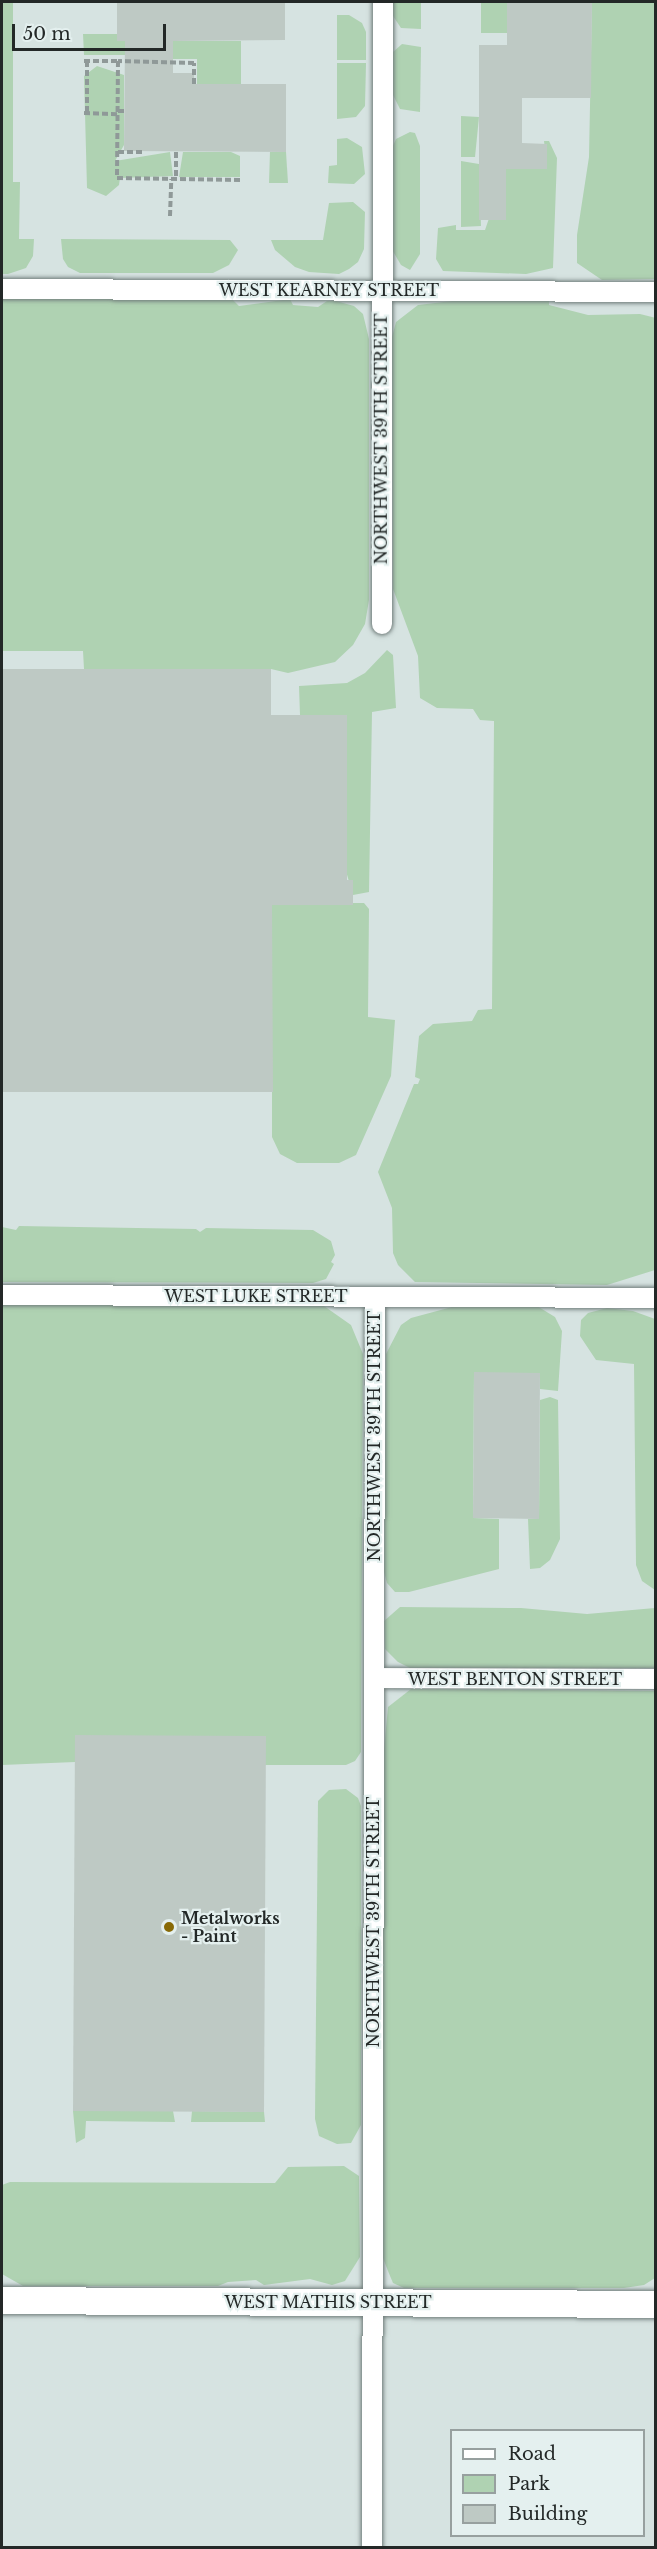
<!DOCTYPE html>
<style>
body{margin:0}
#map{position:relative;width:657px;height:2549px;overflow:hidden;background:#d6e3e1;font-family:"Libre Baskerville",serif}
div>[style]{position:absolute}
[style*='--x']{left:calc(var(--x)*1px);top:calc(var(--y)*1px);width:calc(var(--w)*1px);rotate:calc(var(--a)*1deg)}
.green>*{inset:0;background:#afd2b2}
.building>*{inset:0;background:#bec9c4}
.path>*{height:4px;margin-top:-2px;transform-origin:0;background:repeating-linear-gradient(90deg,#8f9998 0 6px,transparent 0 9px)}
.roads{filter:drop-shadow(0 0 2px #727e7c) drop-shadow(0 0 2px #727e7c)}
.street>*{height:20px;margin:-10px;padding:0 10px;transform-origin:10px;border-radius:10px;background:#fff}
.secondary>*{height:27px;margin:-13.5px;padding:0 13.5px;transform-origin:13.5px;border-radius:13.5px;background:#fff}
.dots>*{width:16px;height:16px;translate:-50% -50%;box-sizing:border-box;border:3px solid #e4f0ef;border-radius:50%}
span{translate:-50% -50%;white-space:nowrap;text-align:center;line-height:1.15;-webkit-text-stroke:4.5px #e4f0ef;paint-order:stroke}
.street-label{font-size:16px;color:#232827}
.poi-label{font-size:16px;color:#232827;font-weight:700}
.left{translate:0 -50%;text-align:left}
.frame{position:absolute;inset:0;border:3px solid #232827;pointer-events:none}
.legend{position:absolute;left:450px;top:2429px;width:195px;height:108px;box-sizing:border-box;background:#e4f0ef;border:2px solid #97a09f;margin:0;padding:8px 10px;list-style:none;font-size:18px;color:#232827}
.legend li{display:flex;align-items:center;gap:12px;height:30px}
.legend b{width:30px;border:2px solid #97a09f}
.scale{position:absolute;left:12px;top:24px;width:154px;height:27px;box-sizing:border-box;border:3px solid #232827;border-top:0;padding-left:8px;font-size:18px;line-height:21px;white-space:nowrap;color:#232827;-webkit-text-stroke:4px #e4f0ef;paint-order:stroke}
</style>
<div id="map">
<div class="green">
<div style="clip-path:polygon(2px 2px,13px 2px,13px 182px,20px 182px,19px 239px,34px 239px,33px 256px,26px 268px,8px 274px,2px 274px)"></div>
<div style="clip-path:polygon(393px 2px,421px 2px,421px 29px,401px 28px,393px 16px)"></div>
<div style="clip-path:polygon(481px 2px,507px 2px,507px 33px,481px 33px)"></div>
<div style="clip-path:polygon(592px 2px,655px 2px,655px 279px,602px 280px,577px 263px,577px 235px,589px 157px)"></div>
<div style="clip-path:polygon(337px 15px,349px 15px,362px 23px,366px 32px,366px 60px,337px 60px)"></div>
<div style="clip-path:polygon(83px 34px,117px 34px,117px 41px,241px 41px,241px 84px,197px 84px,197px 59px,172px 59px,171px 55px,84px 55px)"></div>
<div style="clip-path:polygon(402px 44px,421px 47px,420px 112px,400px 109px,392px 93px,393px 52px)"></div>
<div style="clip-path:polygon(337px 63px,366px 63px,365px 106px,356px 117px,337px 119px)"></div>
<div style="clip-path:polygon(97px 66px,124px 75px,124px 145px,115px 161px,170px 152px,173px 176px,120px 178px,119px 185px,106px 196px,87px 188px,84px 76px)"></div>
<div style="clip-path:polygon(461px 116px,479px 117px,475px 157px,461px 157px)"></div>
<div style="clip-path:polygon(410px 132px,415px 133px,420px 146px,420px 254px,410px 270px,401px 265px,391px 248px,392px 148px,396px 139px)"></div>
<div style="clip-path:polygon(347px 138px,362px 147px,365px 174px,354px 184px,328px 183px,329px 166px,337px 165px,337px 139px)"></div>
<div style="clip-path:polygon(544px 141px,549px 141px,557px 158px,553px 268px,526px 274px,443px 271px,436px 259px,438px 228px,456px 225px,456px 230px,485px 230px,506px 169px,547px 169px)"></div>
<div style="clip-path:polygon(183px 152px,231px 152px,240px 156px,240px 177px,179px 177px)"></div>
<div style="clip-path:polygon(270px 152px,286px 152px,288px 183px,269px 183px)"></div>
<div style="clip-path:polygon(461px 161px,479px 164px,481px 226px,461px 227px)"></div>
<div style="clip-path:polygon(353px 202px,365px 212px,364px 249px,358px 262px,349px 269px,339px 274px,309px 272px,295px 267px,275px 250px,271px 240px,323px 240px,329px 203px)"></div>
<div style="clip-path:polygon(61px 239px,230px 240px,238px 250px,229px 265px,213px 273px,80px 273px,68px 267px,63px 259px)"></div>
<div style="clip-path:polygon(486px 297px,549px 300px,549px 305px,588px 315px,640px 314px,656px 318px,655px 1270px,607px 1285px,415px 1282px,398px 1265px,393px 1253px,392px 1208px,378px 1172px,414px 1084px,418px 1084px,420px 1079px,415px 1077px,419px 1036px,433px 1024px,472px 1021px,478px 1010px,492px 1009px,494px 721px,480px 720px,473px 709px,437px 708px,420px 698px,418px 656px,393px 589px,392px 337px,396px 322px,418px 305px)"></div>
<div style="clip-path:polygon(2px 298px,232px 299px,239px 306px,290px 299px,293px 305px,318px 307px,327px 301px,336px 301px,354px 306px,363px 314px,369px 339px,369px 600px,365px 624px,353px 645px,335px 662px,288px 673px,271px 669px,84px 669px,83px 651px,2px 651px)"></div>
<div style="clip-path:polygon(387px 650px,393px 655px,396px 708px,372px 712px,369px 892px,353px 895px,300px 715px,299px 686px,347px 683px,365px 673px)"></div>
<div style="clip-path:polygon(353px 903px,364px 903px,369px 909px,368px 1017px,395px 1020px,391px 1076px,356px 1155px,339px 1163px,297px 1163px,280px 1154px,272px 1137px,272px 905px)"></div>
<div style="clip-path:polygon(19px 1226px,196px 1229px,200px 1232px,206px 1228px,313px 1230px,331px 1241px,335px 1255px,331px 1262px,334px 1264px,326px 1279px,313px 1283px,2px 1282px,2px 1227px,16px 1230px)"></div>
<div style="clip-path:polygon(2px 1303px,324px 1306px,351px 1325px,363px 1354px,361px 1752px,355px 1761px,346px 1765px,265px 1765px,75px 1735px,75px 1762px,2px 1765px)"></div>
<div style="clip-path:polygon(463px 1304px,537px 1306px,555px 1317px,562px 1331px,558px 1391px,540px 1389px,540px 1373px,474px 1373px,473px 1518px,499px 1519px,499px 1569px,409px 1592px,395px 1592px,387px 1583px,384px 1572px,386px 1354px,401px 1325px,411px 1318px)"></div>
<div style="clip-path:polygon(607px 1308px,633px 1311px,655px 1319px,655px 1590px,642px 1581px,636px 1565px,634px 1364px,596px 1360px,580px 1336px,581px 1320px,588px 1313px)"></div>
<div style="clip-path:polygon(550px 1397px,558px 1400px,560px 1539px,550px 1560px,540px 1568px,530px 1569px,528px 1519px,539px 1519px,540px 1400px)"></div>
<div style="clip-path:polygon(400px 1607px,521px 1608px,587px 1614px,655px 1608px,655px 1668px,410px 1668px,398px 1662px,385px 1649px,384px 1621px)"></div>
<div style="clip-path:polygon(411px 1689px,655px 1691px,655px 2278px,644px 2285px,624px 2288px,404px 2288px,393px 2283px,388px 2271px,383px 2258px,383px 1760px,388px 1707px)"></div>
<div style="clip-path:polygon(346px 1789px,358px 1798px,361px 1806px,361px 2125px,351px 2143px,337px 2144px,319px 2136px,315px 2119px,318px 1801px,329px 1790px)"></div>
<div style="clip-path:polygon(73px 2111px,173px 2111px,175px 2122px,86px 2121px,85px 2138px,76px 2143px)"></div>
<div style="clip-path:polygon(192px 2111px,264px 2112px,265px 2122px,191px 2122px)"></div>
<div style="clip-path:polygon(344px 2166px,359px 2176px,360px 2257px,345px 2281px,332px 2285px,310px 2279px,264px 2285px,256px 2280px,228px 2282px,218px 2286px,23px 2286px,2px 2274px,2px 2185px,10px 2182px,275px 2183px,288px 2167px)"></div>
</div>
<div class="building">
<div style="clip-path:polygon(117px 2px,285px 2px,285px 40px,173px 41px,173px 73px,194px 73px,194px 84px,286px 84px,286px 152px,124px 151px,125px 41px,117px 41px)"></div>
<div style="clip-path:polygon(507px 2px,592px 2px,591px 98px,522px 98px,522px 143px,547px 144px,547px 169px,506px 169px,506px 220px,479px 220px,479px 45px,507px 45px)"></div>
<div style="clip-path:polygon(2px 669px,271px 669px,271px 715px,347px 715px,347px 880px,353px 880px,353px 905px,272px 905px,273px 1092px,2px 1092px)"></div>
<div style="clip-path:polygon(474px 1372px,540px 1373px,539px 1519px,473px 1518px)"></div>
<div style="clip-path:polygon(75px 1735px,266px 1736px,264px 2112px,73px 2111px)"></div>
</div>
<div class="path">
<div style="--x:84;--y:61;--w:34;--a:0"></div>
<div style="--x:87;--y:61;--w:52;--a:90"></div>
<div style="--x:194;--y:84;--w:21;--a:-90"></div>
<div style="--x:194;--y:63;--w:76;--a:-178.5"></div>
<div style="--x:118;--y:61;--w:117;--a:90.5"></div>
<div style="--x:117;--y:178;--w:123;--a:0.9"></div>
<div style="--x:118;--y:111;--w:6;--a:0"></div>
<div style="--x:84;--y:113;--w:34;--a:2"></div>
<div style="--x:118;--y:152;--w:26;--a:0"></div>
<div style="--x:176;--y:152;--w:27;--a:90"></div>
<div style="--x:170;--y:216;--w:37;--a:-88"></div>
</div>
<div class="roads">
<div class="street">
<div style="--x:2;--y:289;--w:654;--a:0.26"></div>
<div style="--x:382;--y:624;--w:622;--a:-89.91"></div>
<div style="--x:2;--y:1295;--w:654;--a:0.26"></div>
<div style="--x:374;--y:1678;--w:282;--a:0.2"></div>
<div style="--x:372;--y:2548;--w:1251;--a:-89.86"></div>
</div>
<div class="secondary">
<div style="--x:2;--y:2300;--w:654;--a:0.35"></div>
</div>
</div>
<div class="dots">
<div style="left:169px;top:1927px;background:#886a07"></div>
</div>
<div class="street-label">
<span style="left:329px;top:290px">WEST KEARNEY STREET</span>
<span style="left:381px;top:439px;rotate:-90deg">NORTHWEST 39TH STREET</span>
<span style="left:256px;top:1296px">WEST LUKE STREET</span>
<span style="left:374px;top:1436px;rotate:-90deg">NORTHWEST 39TH STREET</span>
<span style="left:515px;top:1679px">WEST BENTON STREET</span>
<span style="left:373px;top:1922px;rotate:-90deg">NORTHWEST 39TH STREET</span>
<span style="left:328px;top:2302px">WEST MATHIS STREET</span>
</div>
<div class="poi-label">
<span class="left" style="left:181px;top:1927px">Metalworks<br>- Paint</span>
</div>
<div class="frame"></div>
<ul class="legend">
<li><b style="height:8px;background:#fff"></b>Road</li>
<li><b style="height:16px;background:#afd2b2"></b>Park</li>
<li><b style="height:16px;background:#bec9c4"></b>Building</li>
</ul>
<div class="scale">50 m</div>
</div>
